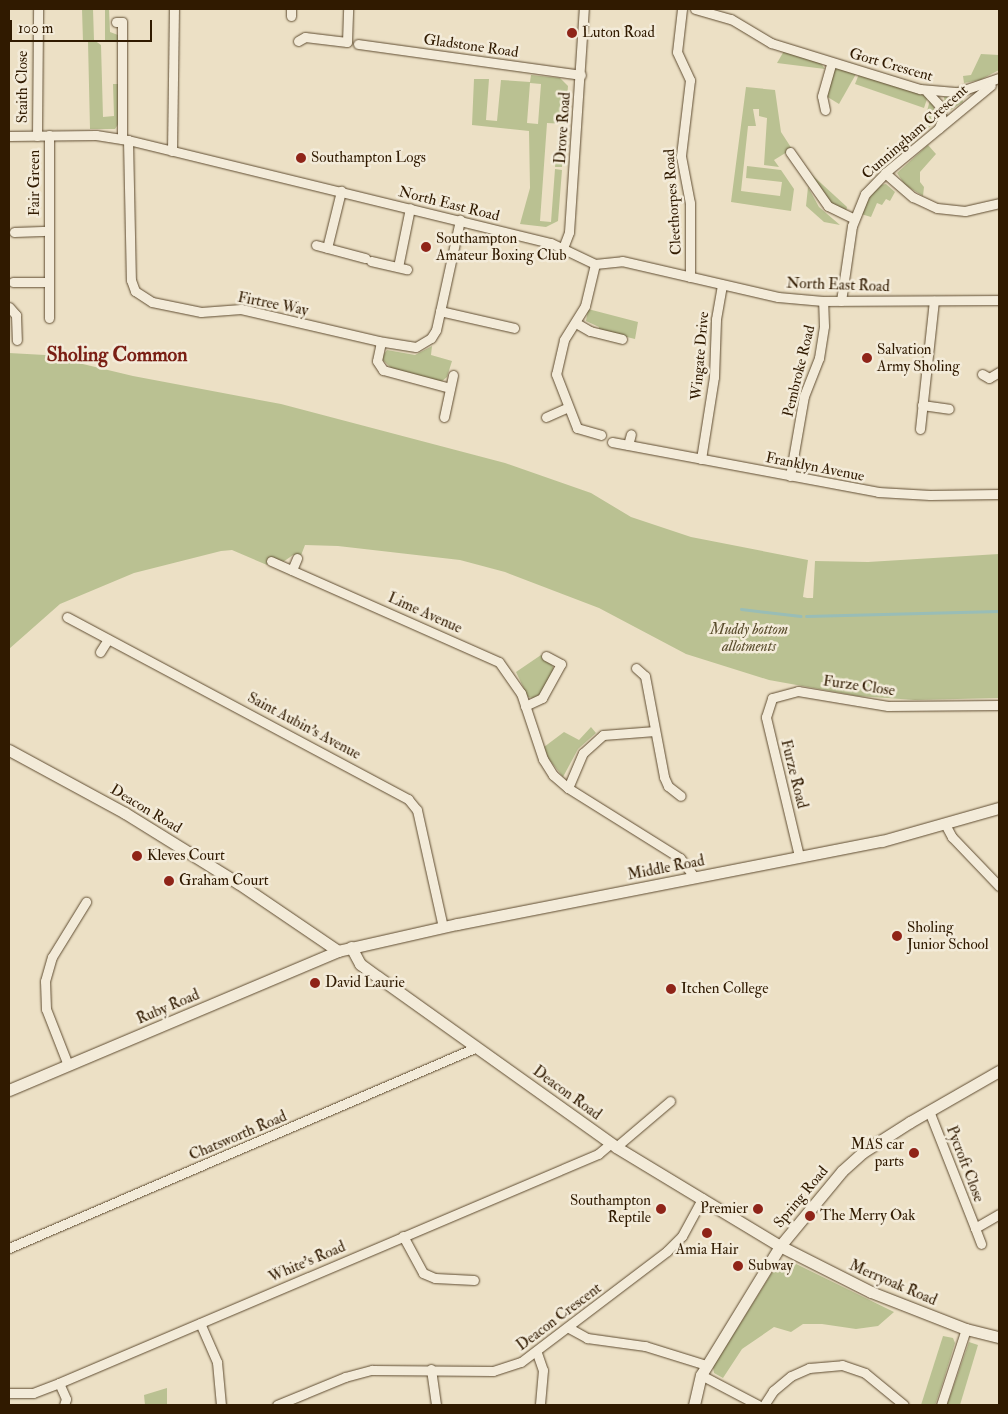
<!DOCTYPE html>
<style>
body{margin:0}
#map{position:relative;width:1008px;height:1414px;overflow:hidden;background:#ece0c5;font-family:"IM FELL Double Pica",serif}
div>[style]{position:absolute}
[style*='--x']{left:calc(var(--x)*1px);top:calc(var(--y)*1px);width:calc(var(--w)*1px);rotate:calc(var(--a)*1deg)}
.green>*{inset:0;background:#bac192}
.stream>*{height:3px;margin:-1.5px;padding:0 1.5px;transform-origin:1.5px;border-radius:1.5px;background:#99bdb6}
.roads{filter:drop-shadow(0 0 1px #5f4c31) drop-shadow(0 0 1px #5f4c31)}
.street>*{height:9px;margin:-4.5px;padding:0 4.5px;transform-origin:4.5px;border-radius:4.5px;background:#f3ebd9}
.secondary>*{height:11px;margin:-5.5px;padding:0 5.5px;transform-origin:5.5px;border-radius:5.5px;background:#f3ebd9}
.dots>*{width:14px;height:14px;translate:-50% -50%;box-sizing:border-box;border:2px solid #f3ebd9;border-radius:50%}
span{translate:-50% -50%;white-space:nowrap;text-align:center;line-height:1.15;-webkit-text-stroke:5px #f3ebd9;paint-order:stroke}
.poi-label{font-size:15px;color:#301a00}
.left{translate:0 -50%;text-align:left}
.right{translate:-100% -50%;text-align:right}
.street-label{font-size:15px;color:#301a00}
.park-label{font-size:15px;color:#594c2c;font-style:italic}
.district-label{font-size:20px;color:#7a1f14;font-weight:700}
.frame{position:absolute;inset:0;border:10px solid #301a00;pointer-events:none}
.scale{position:absolute;left:10px;top:20px;width:142px;height:22px;box-sizing:border-box;border:2px solid #301a00;border-top:0;padding-left:6px;font-size:15px;line-height:18px;white-space:nowrap;color:#301a00;-webkit-text-stroke:4px #f3ebd9;paint-order:stroke}
</style>
<div id="map">
<div class="green">
<div style="clip-path:polygon(82px 9px,93px 9px,94px 40px,101px 45px,103px 117px,114px 116px,113px 84px,118px 84px,119px 123px,115px 129px,90px 129px,88px 42px,83px 42px)"></div>
<div style="clip-path:polygon(105px 9px,109px 9px,110px 32px,118px 35px,119px 42px,105px 42px)"></div>
<div style="clip-path:polygon(784px 51px,820px 62px,825px 69px,777px 63px)"></div>
<div style="clip-path:polygon(981px 54px,999px 55px,999px 70px,980px 80px,964px 83px,963px 76px,971px 75px)"></div>
<div style="clip-path:polygon(840px 68px,856px 74px,839px 104px,826px 96px,834px 69px)"></div>
<div style="clip-path:polygon(859px 74px,928px 96px,924px 108px,855px 84px)"></div>
<div style="clip-path:polygon(evenodd,531px 75px,560px 78px,568px 86px,565px 124px,547px 123px,540px 221px,551px 222px,555px 169px,562px 170px,558px 221px,546px 227px,520px 224px,530px 188px,529px 131px,472px 125px,474px 79px,489px 79px,486px 120px,497px 121px,501px 80px,530px 82px,531px 75px,530px 83px,541px 84px,538px 124px,527px 123px,530px 83px)"></div>
<div style="clip-path:polygon(746px 87px,775px 90px,781px 132px,792px 149px,774px 160px,779px 167px,764px 165px,767px 118px,759px 116px,759px 109px,753px 109px,756px 126px,748px 126px,741px 191px,780px 196px,782px 182px,746px 178px,747px 166px,781px 170px,794px 189px,791px 211px,731px 202px)"></div>
<div style="clip-path:polygon(961px 95px,963px 102px,946px 113px,944px 97px)"></div>
<div style="clip-path:polygon(930px 100px,935px 109px,935px 122px,905px 150px,902px 148px,921px 133px)"></div>
<div style="clip-path:polygon(559px 126px,565px 127px,562px 167px,555px 167px)"></div>
<div style="clip-path:polygon(928px 145px,936px 154px,920px 172px,920px 182px,924px 187px,923px 196px,905px 185px,897px 173px)"></div>
<div style="clip-path:polygon(811px 174px,847px 207px,846px 211px,832px 204px)"></div>
<div style="clip-path:polygon(886px 184px,895px 192px,890px 201px,886px 199px,882px 205px,877px 203px,871px 217px,861px 214px,870px 197px,880px 185px)"></div>
<div style="clip-path:polygon(808px 187px,819px 207px,840px 225px,824px 222px,806px 206px)"></div>
<div style="clip-path:polygon(588px 309px,638px 322px,635px 339px,599px 330px,599px 327px,586px 321px)"></div>
<div style="clip-path:polygon(432px 346px,431px 355px,452px 361px,447px 377px,441px 382px,392px 369px,381px 358px,387px 350px,415px 355px)"></div>
<div style="clip-path:polygon(9px 353px,45px 355px,133px 376px,281px 404px,505px 463px,591px 493px,631px 517px,691px 537px,808px 560px,803px 597px,807px 598px,813px 598px,815px 561px,868px 562px,999px 554px,999px 698px,915px 700px,858px 696px,769px 680px,686px 654px,599px 608px,505px 572px,460px 560px,338px 546px,305px 545px,300px 558px,293px 555px,283px 562px,270px 557px,267px 565px,232px 550px,221px 551px,134px 573px,60px 604px,9px 649px)"></div>
<div style="clip-path:polygon(541px 655px,551px 662px,554px 670px,541px 694px,533px 698px,528px 697px,516px 672px)"></div>
<div style="clip-path:polygon(591px 727px,596px 733px,578px 749px,563px 777px,548px 758px,544px 747px,564px 732px,579px 740px)"></div>
<div style="clip-path:polygon(788px 1260px,894px 1312px,878px 1326px,856px 1329px,822px 1324px,803px 1324px,791px 1332px,774px 1327px,742px 1349px,723px 1378px,714px 1373px,713px 1367px,778px 1263px)"></div>
<div style="clip-path:polygon(943px 1336px,953px 1338px,955px 1343px,942px 1385px,935px 1405px,921px 1405px)"></div>
<div style="clip-path:polygon(969px 1342px,978px 1345px,960px 1405px,947px 1405px)"></div>
<div style="clip-path:polygon(167px 1388px,167px 1405px,145px 1405px,144px 1395px)"></div>
</div>
<div class="stream">
<div style="--x:741;--y:609;--w:60;--a:6.7"></div>
<div style="--x:806;--y:616;--w:193;--a:-1.5"></div>
</div>
<div class="roads">
<div class="street">
<div style="--x:291;--y:9;--w:7;--a:90"></div>
<div style="--x:682;--y:9;--w:43;--a:96.6"></div>
<div style="--x:677;--y:52;--w:31;--a:65"></div>
<div style="--x:690;--y:80;--w:77;--a:96.8"></div>
<div style="--x:681;--y:156;--w:48;--a:79.2"></div>
<div style="--x:690;--y:203;--w:74;--a:90"></div>
<div style="--x:695;--y:9;--w:37;--a:16"></div>
<div style="--x:731;--y:19;--w:47;--a:31"></div>
<div style="--x:771;--y:43;--w:156;--a:17.2"></div>
<div style="--x:920;--y:89;--w:38;--a:5"></div>
<div style="--x:958;--y:92;--w:43;--a:-18.9"></div>
<div style="--x:116;--y:22;--w:6;--a:0"></div>
<div style="--x:122;--y:22;--w:117;--a:90"></div>
<div style="--x:298;--y:41;--w:8;--a:-30"></div>
<div style="--x:305;--y:37;--w:42;--a:6.8"></div>
<div style="--x:347;--y:42;--w:33;--a:-88"></div>
<div style="--x:358;--y:44;--w:225;--a:7.9"></div>
<div style="--x:927;--y:92;--w:18;--a:47"></div>
<div style="--x:939;--y:105;--w:15;--a:79"></div>
<div style="--x:942;--y:120;--w:9;--a:111"></div>
<div style="--x:825;--y:110;--w:14;--a:-102"></div>
<div style="--x:822;--y:96;--w:35;--a:-74"></div>
<div style="--x:9;--y:136;--w:87;--a:-0.7"></div>
<div style="--x:96;--y:135;--w:32;--a:9"></div>
<div style="--x:128;--y:140;--w:435;--a:13.7"></div>
<div style="--x:551;--y:243;--w:49;--a:25.5"></div>
<div style="--x:595;--y:264;--w:27;--a:-6"></div>
<div style="--x:622;--y:261;--w:160;--a:13"></div>
<div style="--x:778;--y:297;--w:45;--a:5.1"></div>
<div style="--x:823;--y:301;--w:176;--a:-0.3"></div>
<div style="--x:37;--y:136;--w:127;--a:-89.5"></div>
<div style="--x:128;--y:140;--w:140;--a:88.8"></div>
<div style="--x:131;--y:280;--w:12;--a:70"></div>
<div style="--x:135;--y:291;--w:20;--a:33"></div>
<div style="--x:152;--y:302;--w:50;--a:11.5"></div>
<div style="--x:201;--y:312;--w:40;--a:-4.3"></div>
<div style="--x:241;--y:309;--w:141;--a:13.1"></div>
<div style="--x:378;--y:341;--w:38;--a:9"></div>
<div style="--x:416;--y:347;--w:17;--a:-31"></div>
<div style="--x:431;--y:338;--w:9;--a:-58"></div>
<div style="--x:436;--y:330;--w:113;--a:-77.7"></div>
<div style="--x:172;--y:151;--w:142;--a:-89.2"></div>
<div style="--x:790;--y:152;--w:66;--a:54.9"></div>
<div style="--x:828;--y:206;--w:28;--a:26"></div>
<div style="--x:885;--y:173;--w:37;--a:41"></div>
<div style="--x:913;--y:197;--w:26;--a:25"></div>
<div style="--x:937;--y:208;--w:28;--a:6"></div>
<div style="--x:965;--y:211;--w:35;--a:-13"></div>
<div style="--x:14;--y:232;--w:35;--a:-2"></div>
<div style="--x:316;--y:245;--w:51;--a:14.9"></div>
<div style="--x:327;--y:248;--w:59;--a:-76.2"></div>
<div style="--x:563;--y:248;--w:17;--a:-69"></div>
<div style="--x:569;--y:232;--w:224;--a:-86.2"></div>
<div style="--x:371;--y:261;--w:37;--a:13"></div>
<div style="--x:595;--y:264;--w:43;--a:103.4"></div>
<div style="--x:585;--y:306;--w:40;--a:122"></div>
<div style="--x:564;--y:340;--w:35;--a:103"></div>
<div style="--x:556;--y:374;--w:58;--a:68.7"></div>
<div style="--x:577;--y:428;--w:25;--a:16"></div>
<div style="--x:398;--y:267;--w:60;--a:-78.5"></div>
<div style="--x:13;--y:282;--w:36;--a:0"></div>
<div style="--x:841;--y:301;--w:76;--a:-81.7"></div>
<div style="--x:852;--y:226;--w:35;--a:-68"></div>
<div style="--x:865;--y:194;--w:30;--a:-46"></div>
<div style="--x:886;--y:172;--w:136;--a:-39.6"></div>
<div style="--x:9;--y:307;--w:11;--a:49"></div>
<div style="--x:16;--y:315;--w:25;--a:88"></div>
<div style="--x:440;--y:311;--w:76;--a:12.9"></div>
<div style="--x:49;--y:318;--w:183;--a:-90"></div>
<div style="--x:576;--y:323;--w:16;--a:30"></div>
<div style="--x:590;--y:331;--w:33;--a:14"></div>
<div style="--x:381;--y:342;--w:19;--a:102"></div>
<div style="--x:377;--y:361;--w:11;--a:56"></div>
<div style="--x:383;--y:370;--w:69;--a:15"></div>
<div style="--x:982;--y:374;--w:8;--a:30"></div>
<div style="--x:989;--y:378;--w:12;--a:-31"></div>
<div style="--x:922;--y:405;--w:27;--a:8"></div>
<div style="--x:444;--y:417;--w:43;--a:-77.9"></div>
<div style="--x:546;--y:417;--w:24;--a:-24"></div>
<div style="--x:920;--y:429;--w:129;--a:-83.8"></div>
<div style="--x:612;--y:442;--w:271;--a:10.6"></div>
<div style="--x:878;--y:492;--w:52;--a:3.3"></div>
<div style="--x:930;--y:495;--w:69;--a:-0.8"></div>
<div style="--x:628;--y:445;--w:11;--a:-75"></div>
<div style="--x:701;--y:459;--w:83;--a:-81"></div>
<div style="--x:714;--y:377;--w:58;--a:-88"></div>
<div style="--x:716;--y:319;--w:35;--a:-80"></div>
<div style="--x:790;--y:476;--w:81;--a:-80.1"></div>
<div style="--x:804;--y:396;--w:41;--a:-68.5"></div>
<div style="--x:819;--y:358;--w:32;--a:-81"></div>
<div style="--x:824;--y:326;--w:25;--a:-92"></div>
<div style="--x:271;--y:561;--w:249;--a:23.9"></div>
<div style="--x:499;--y:662;--w:38;--a:55"></div>
<div style="--x:521;--y:693;--w:70;--a:71.6"></div>
<div style="--x:543;--y:759;--w:19;--a:58"></div>
<div style="--x:553;--y:775;--w:20;--a:41"></div>
<div style="--x:568;--y:788;--w:132;--a:32"></div>
<div style="--x:680;--y:858;--w:25;--a:53"></div>
<div style="--x:292;--y:570;--w:13;--a:-67"></div>
<div style="--x:67;--y:617;--w:387;--a:28.1"></div>
<div style="--x:408;--y:799;--w:14;--a:51"></div>
<div style="--x:417;--y:810;--w:120;--a:77.5"></div>
<div style="--x:100;--y:652;--w:15;--a:-58"></div>
<div style="--x:636;--y:668;--w:12;--a:42"></div>
<div style="--x:645;--y:676;--w:103;--a:79.3"></div>
<div style="--x:664;--y:777;--w:10;--a:66"></div>
<div style="--x:668;--y:786;--w:16;--a:38"></div>
<div style="--x:525;--y:706;--w:19;--a:-25"></div>
<div style="--x:542;--y:698;--w:39;--a:-61"></div>
<div style="--x:561;--y:664;--w:17;--a:-152"></div>
<div style="--x:568;--y:788;--w:38;--a:-67"></div>
<div style="--x:583;--y:753;--w:27;--a:-42"></div>
<div style="--x:603;--y:735;--w:52;--a:-4.4"></div>
<div style="--x:945;--y:824;--w:15;--a:62"></div>
<div style="--x:952;--y:837;--w:68;--a:46.2"></div>
<div style="--x:799;--y:856;--w:143;--a:-103.4"></div>
<div style="--x:766;--y:717;--w:20;--a:-72"></div>
<div style="--x:772;--y:698;--w:27;--a:-15"></div>
<div style="--x:798;--y:691;--w:91;--a:9.5"></div>
<div style="--x:888;--y:706;--w:111;--a:-0.5"></div>
<div style="--x:68;--y:1065;--w:60;--a:-111.4"></div>
<div style="--x:46;--y:1009;--w:28;--a:-92"></div>
<div style="--x:45;--y:981;--w:25;--a:-74"></div>
<div style="--x:52;--y:957;--w:65;--a:-58.3"></div>
<div style="--x:929;--y:1111;--w:126;--a:68.5"></div>
<div style="--x:975;--y:1228;--w:28;--a:-30"></div>
<div style="--x:616;--y:1147;--w:71;--a:-40.4"></div>
<div style="--x:975;--y:1228;--w:17;--a:69"></div>
<div style="--x:403;--y:1236;--w:42;--a:61.6"></div>
<div style="--x:423;--y:1273;--w:13;--a:23"></div>
<div style="--x:435;--y:1278;--w:39;--a:3"></div>
<div style="--x:9;--y:1248;--w:509;--a:-23.24"></div>
<div style="--x:200;--y:1323;--w:43;--a:66.4"></div>
<div style="--x:217;--y:1362;--w:43;--a:84.7"></div>
<div style="--x:569;--y:1328;--w:21;--a:29"></div>
<div style="--x:587;--y:1338;--w:59;--a:7.9"></div>
<div style="--x:645;--y:1346;--w:64;--a:17.3"></div>
<div style="--x:537;--y:1353;--w:18;--a:71"></div>
<div style="--x:543;--y:1370;--w:35;--a:95"></div>
<div style="--x:431;--y:1369;--w:36;--a:82"></div>
<div style="--x:701;--y:1375;--w:64;--a:27.8"></div>
<div style="--x:59;--y:1383;--w:17;--a:66"></div>
<div style="--x:66;--y:1399;--w:6;--a:108"></div>
<div style="--x:9;--y:1393;--w:24;--a:0"></div>
<div style="--x:33;--y:1393;--w:28;--a:-21"></div>
<div style="--x:59;--y:1383;--w:586;--a:-23.02"></div>
<div style="--x:598;--y:1154;--w:17;--a:-40"></div>
<div style="--x:277;--y:1405;--w:74;--a:-22.4"></div>
<div style="--x:345;--y:1377;--w:28;--a:-15"></div>
<div style="--x:372;--y:1370;--w:121;--a:0.5"></div>
<div style="--x:493;--y:1371;--w:29;--a:-18"></div>
<div style="--x:521;--y:1362;--w:183;--a:-37.2"></div>
<div style="--x:667;--y:1251;--w:21;--a:-45"></div>
<div style="--x:682;--y:1236;--w:42;--a:-61.6"></div>
<div style="--x:764;--y:1405;--w:17;--a:-57"></div>
<div style="--x:773;--y:1391;--w:23;--a:-40"></div>
<div style="--x:791;--y:1376;--w:20;--a:-24"></div>
<div style="--x:809;--y:1368;--w:33;--a:-5"></div>
<div style="--x:842;--y:1365;--w:24;--a:19"></div>
<div style="--x:865;--y:1373;--w:50;--a:39.4"></div>
<div style="--x:941;--y:1405;--w:80;--a:-71.8"></div>
</div>
<div class="secondary">
<div style="--x:9;--y:750;--w:132;--a:28.5"></div>
<div style="--x:125;--y:813;--w:133;--a:31.8"></div>
<div style="--x:238;--y:883;--w:121;--a:34.2"></div>
<div style="--x:351;--y:947;--w:19;--a:62"></div>
<div style="--x:360;--y:964;--w:22;--a:36"></div>
<div style="--x:378;--y:977;--w:292;--a:35.5"></div>
<div style="--x:616;--y:1147;--w:100;--a:31.2"></div>
<div style="--x:702;--y:1199;--w:91;--a:31.1"></div>
<div style="--x:780;--y:1246;--w:102;--a:26.8"></div>
<div style="--x:871;--y:1292;--w:102;--a:21.3"></div>
<div style="--x:966;--y:1329;--w:34;--a:14"></div>
<div style="--x:9;--y:1090;--w:357;--a:-22.9"></div>
<div style="--x:338;--y:951;--w:122;--a:-12.8"></div>
<div style="--x:457;--y:924;--w:433;--a:-11.1"></div>
<div style="--x:882;--y:841;--w:122;--a:-15.8"></div>
<div style="--x:694;--y:1405;--w:31;--a:-77"></div>
<div style="--x:701;--y:1375;--w:151;--a:-58.5"></div>
<div style="--x:780;--y:1246;--w:97;--a:-50.4"></div>
<div style="--x:842;--y:1171;--w:28;--a:-42"></div>
<div style="--x:863;--y:1152;--w:56;--a:-32.6"></div>
<div style="--x:910;--y:1122;--w:103;--a:-29.8"></div>
</div>
</div>
<div class="dots">
<div style="left:572px;top:33px;background:#8f2418"></div>
<div style="left:301px;top:158px;background:#8f2418"></div>
<div style="left:426px;top:247px;background:#8f2418"></div>
<div style="left:867px;top:358px;background:#8f2418"></div>
<div style="left:137px;top:856px;background:#8f2418"></div>
<div style="left:169px;top:881px;background:#8f2418"></div>
<div style="left:897px;top:936px;background:#8f2418"></div>
<div style="left:315px;top:983px;background:#8f2418"></div>
<div style="left:671px;top:989px;background:#8f2418"></div>
<div style="left:914px;top:1153px;background:#8f2418"></div>
<div style="left:661px;top:1209px;background:#8f2418"></div>
<div style="left:758px;top:1209px;background:#8f2418"></div>
<div style="left:810px;top:1216px;background:#8f2418"></div>
<div style="left:707px;top:1233px;background:#8f2418"></div>
<div style="left:738px;top:1266px;background:#8f2418"></div>
</div>
<div class="poi-label">
<span class="left" style="left:582px;top:33px">Luton Road</span>
<span class="left" style="left:311px;top:158px">Southampton Logs</span>
<span class="left" style="left:436px;top:247px">Southampton<br>Amateur Boxing Club</span>
<span class="left" style="left:877px;top:358px">Salvation<br>Army Sholing</span>
<span class="left" style="left:147px;top:856px">Kleves Court</span>
<span class="left" style="left:179px;top:881px">Graham Court</span>
<span class="left" style="left:907px;top:936px">Sholing<br>Junior School</span>
<span class="left" style="left:325px;top:983px">David Laurie</span>
<span class="left" style="left:681px;top:989px">Itchen College</span>
<span class="right" style="left:904px;top:1153px">MAS car<br>parts</span>
<span class="right" style="left:651px;top:1209px">Southampton<br>Reptile</span>
<span class="right" style="left:748px;top:1209px">Premier</span>
<span class="left" style="left:820px;top:1216px">The Merry Oak</span>
<span style="left:707px;top:1250px">Amia Hair</span>
<span class="left" style="left:748px;top:1266px">Subway</span>
</div>
<div class="street-label">
<span style="left:471px;top:46px;rotate:8deg">Gladstone Road</span>
<span style="left:891px;top:65px;rotate:16deg">Gort Crescent</span>
<span style="left:23px;top:87px;rotate:-90deg">Staith Close</span>
<span style="left:563px;top:128px;rotate:-86deg">Drove Road</span>
<span style="left:915px;top:132px;rotate:-41deg">Cunningham Crescent</span>
<span style="left:35px;top:183px;rotate:-90deg">Fair Green</span>
<span style="left:673px;top:202px;rotate:-94deg">Cleethorpes Road</span>
<span style="left:449px;top:204px;rotate:14deg">North East Road</span>
<span style="left:838px;top:285px;rotate:2deg">North East Road</span>
<span style="left:273px;top:304px;rotate:11deg">Firtree Way</span>
<span style="left:700px;top:356px;rotate:-85deg">Wingate Drive</span>
<span style="left:799px;top:371px;rotate:-76deg">Pembroke Road</span>
<span style="left:815px;top:467px;rotate:11deg">Franklyn Avenue</span>
<span style="left:425px;top:613px;rotate:24deg">Lime Avenue</span>
<span style="left:859px;top:686px;rotate:8deg">Furze Close</span>
<span style="left:304px;top:726px;rotate:28deg">Saint Aubin's Avenue</span>
<span style="left:794px;top:774px;rotate:76deg">Furze Road</span>
<span style="left:146px;top:809px;rotate:31deg">Deacon Road</span>
<span style="left:666px;top:868px;rotate:-11deg">Middle Road</span>
<span style="left:168px;top:1007px;rotate:-23deg">Ruby Road</span>
<span style="left:567px;top:1093px;rotate:36deg">Deacon Road</span>
<span style="left:238px;top:1136px;rotate:-23deg">Chatsworth Road</span>
<span style="left:965px;top:1164px;rotate:69deg">Pycroft Close</span>
<span style="left:801px;top:1197px;rotate:-50deg">Spring Road</span>
<span style="left:307px;top:1262px;rotate:-23deg">White's Road</span>
<span style="left:893px;top:1283px;rotate:23deg">Merryoak Road</span>
<span style="left:559px;top:1317px;rotate:-37deg">Deacon Crescent</span>
</div>
<div class="park-label">
<span style="left:749px;top:638px">Muddy bottom<br>allotments</span>
</div>
<div class="district-label">
<span style="left:117px;top:354px">Sholing Common</span>
</div>
<div class="frame"></div>
<div class="scale">100 m</div>
</div>
